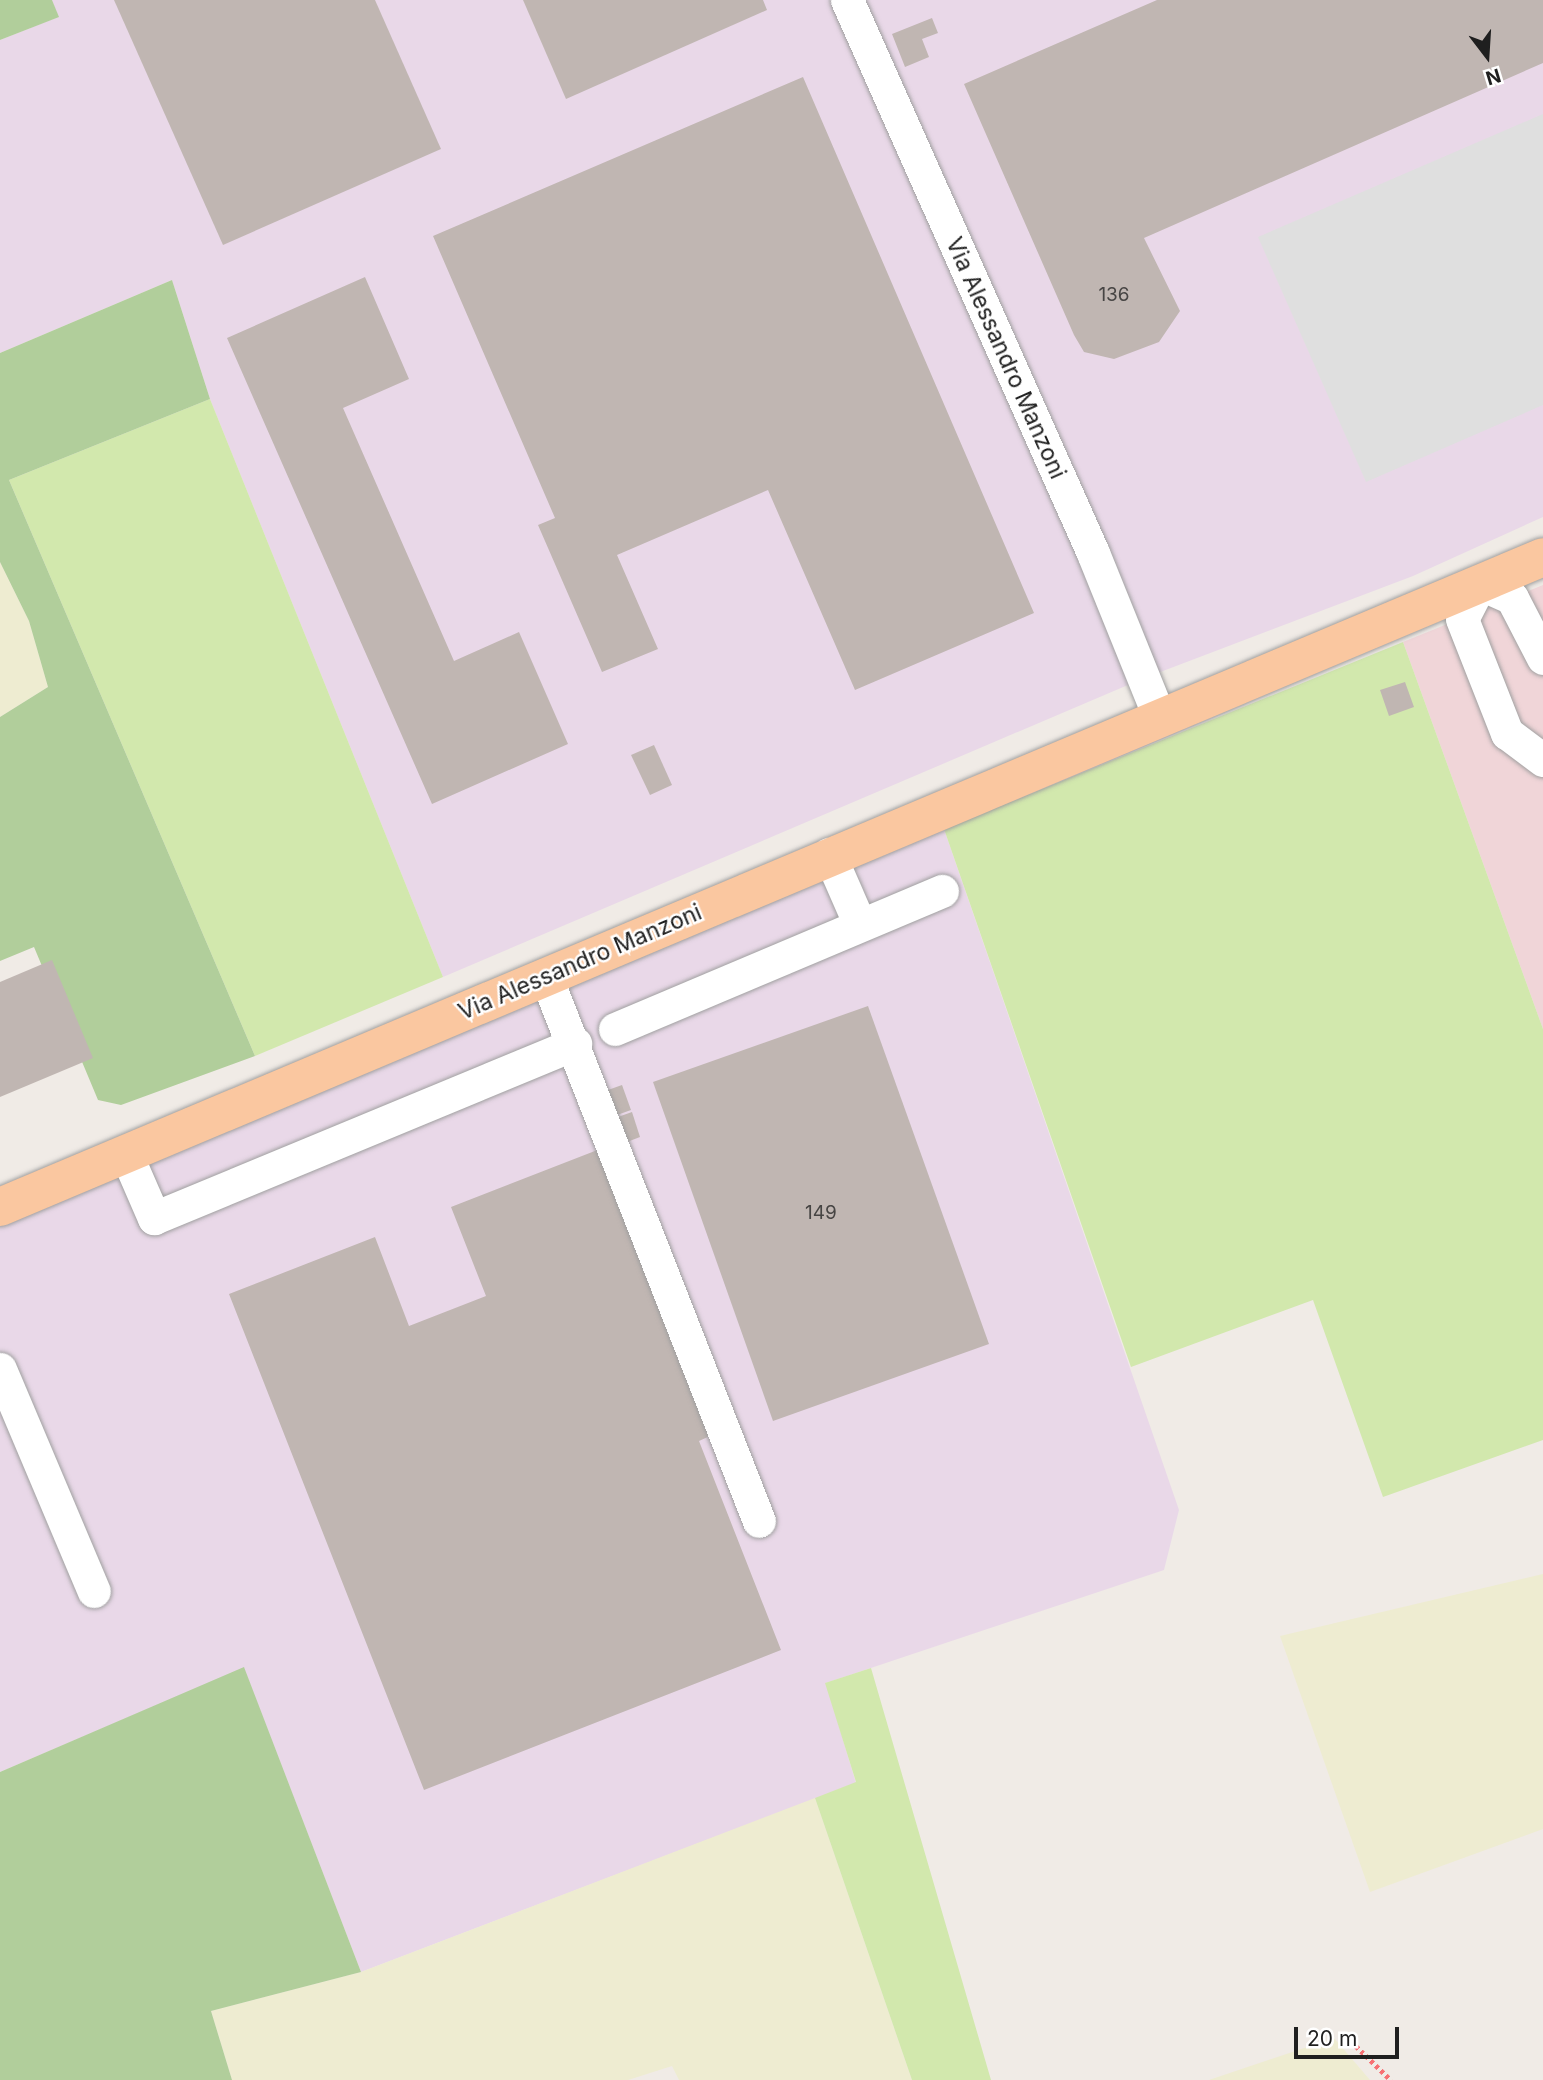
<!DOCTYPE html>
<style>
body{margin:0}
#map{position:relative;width:1543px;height:2080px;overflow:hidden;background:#f0ebe6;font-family:Inter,sans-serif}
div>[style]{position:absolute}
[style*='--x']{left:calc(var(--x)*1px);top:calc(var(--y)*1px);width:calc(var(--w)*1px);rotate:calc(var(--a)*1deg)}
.commercial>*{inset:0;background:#f0d5d8}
.industrial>*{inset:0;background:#e9d8e8}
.farmland>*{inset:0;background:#eeecd1}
.grass>*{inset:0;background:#d2e8ad}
.forest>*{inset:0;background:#b1ce9b}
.parking>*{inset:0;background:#dfdfdf}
.building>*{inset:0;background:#c0b6b2}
.path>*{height:4.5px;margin-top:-2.25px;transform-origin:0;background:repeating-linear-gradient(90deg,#f77074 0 3.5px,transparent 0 7px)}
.roads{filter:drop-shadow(0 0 2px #a0a0a0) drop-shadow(0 0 2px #a0a0a0)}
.minor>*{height:33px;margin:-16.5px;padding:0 16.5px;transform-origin:16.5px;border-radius:16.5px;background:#fff}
.major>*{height:38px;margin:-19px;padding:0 19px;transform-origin:19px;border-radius:19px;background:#fac7a0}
span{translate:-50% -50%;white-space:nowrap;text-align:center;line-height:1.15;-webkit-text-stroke:5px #fff;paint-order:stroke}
.number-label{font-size:19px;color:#474544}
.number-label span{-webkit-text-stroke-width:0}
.street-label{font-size:23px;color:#1f1f1f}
.north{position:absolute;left:1452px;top:21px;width:70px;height:70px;-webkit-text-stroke:5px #fff;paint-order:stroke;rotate:163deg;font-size:19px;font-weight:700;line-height:28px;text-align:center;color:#1f1f1f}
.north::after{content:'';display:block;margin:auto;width:24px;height:32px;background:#1f1f1f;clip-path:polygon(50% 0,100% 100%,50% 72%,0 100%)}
.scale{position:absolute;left:1294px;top:2027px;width:105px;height:32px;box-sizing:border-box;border:4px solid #1f1f1f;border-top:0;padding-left:9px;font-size:21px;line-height:24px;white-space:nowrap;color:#1f1f1f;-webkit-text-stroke:5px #fff;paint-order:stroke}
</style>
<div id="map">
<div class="commercial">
<div style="clip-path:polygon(1543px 585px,1543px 1029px,1403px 642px)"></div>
</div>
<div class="industrial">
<div style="clip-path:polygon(52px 0,1543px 0,1543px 517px,1413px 576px,1142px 679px,443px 977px,210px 399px,172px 280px,0 353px,0 40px,58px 17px)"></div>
<div style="clip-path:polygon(944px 829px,1179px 1510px,1164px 1570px,826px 1683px,856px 1783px,361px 1972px,244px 1668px,0 1772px,0 1218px)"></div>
</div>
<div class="farmland">
<div style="clip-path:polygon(0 562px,29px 621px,48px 687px,0 717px)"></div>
<div style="clip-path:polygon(1543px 1574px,1543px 1829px,1370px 1892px,1280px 1636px)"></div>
<div style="clip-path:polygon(815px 1798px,912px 2080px,679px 2080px,672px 2066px,628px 2080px,232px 2080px,211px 2011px,361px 1972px)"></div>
<div style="clip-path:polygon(1334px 2038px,1370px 2080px,1209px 2080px)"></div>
</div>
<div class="grass">
<div style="clip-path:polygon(210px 399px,443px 977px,255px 1056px,9px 480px)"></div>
<div style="clip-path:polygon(1403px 642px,1543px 1029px,1543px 1440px,1383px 1497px,1313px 1300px,1131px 1367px,944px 829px)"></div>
<div style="clip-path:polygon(871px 1668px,991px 2080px,912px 2080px,815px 1798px,856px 1782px,825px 1683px)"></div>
</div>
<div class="forest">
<div style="clip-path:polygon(0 0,52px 0,59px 17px,0 40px)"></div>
<div style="clip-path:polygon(172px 280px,210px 399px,9px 480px,255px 1056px,121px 1105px,98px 1100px,34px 947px,0 961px,0 717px,48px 687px,29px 621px,0 562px,0 353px)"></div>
<div style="clip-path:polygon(244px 1667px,361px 1972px,211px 2011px,232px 2080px,0 2080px,0 1772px)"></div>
</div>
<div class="parking">
<div style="clip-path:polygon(1543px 114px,1543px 405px,1366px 482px,1258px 237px)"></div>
</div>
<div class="building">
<div style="clip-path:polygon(114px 0,375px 0,441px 149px,223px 245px)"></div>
<div style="clip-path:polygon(523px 0,763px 0,767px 10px,566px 99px)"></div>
<div style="clip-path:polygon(1157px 0,1543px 0,1543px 63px,1144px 238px,1180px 311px,1159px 342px,1114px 359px,1084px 352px,1074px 335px,964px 84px)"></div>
<div style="clip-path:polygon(932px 18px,938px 33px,922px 39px,929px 57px,905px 67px,892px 34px)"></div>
<div style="clip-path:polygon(803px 77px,1034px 613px,855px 690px,768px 490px,617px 555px,658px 649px,602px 672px,538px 525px,555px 518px,433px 236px)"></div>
<div style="clip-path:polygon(365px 277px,409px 379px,343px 408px,454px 661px,519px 632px,568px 744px,432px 804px,227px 338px)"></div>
<div style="clip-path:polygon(1405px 682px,1414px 707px,1389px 716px,1380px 690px)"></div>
<div style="clip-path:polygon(654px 745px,672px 785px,650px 795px,631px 755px)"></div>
<div style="clip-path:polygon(52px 960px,93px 1058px,0 1097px,0 982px)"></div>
<div style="clip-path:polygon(868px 1006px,989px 1344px,773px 1421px,653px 1082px)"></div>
<div style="clip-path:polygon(622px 1085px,631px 1110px,617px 1115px,608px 1090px)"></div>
<div style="clip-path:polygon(632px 1112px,640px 1137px,627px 1142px,618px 1117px)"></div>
<div style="clip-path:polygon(600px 1149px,712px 1435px,699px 1441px,781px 1650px,424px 1790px,229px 1294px,375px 1237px,409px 1326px,486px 1296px,451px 1207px)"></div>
</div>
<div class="path">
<div style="--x:1351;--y:2041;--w:56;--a:44.3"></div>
</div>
<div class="roads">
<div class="minor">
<div style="--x:847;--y:0;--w:605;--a:66.02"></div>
<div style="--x:1093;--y:553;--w:179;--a:68"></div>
<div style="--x:1543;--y:658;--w:68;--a:-117.3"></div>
<div style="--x:1512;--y:598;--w:35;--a:-156"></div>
<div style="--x:1480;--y:584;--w:39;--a:117"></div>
<div style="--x:1462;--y:619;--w:123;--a:68.5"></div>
<div style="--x:1507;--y:733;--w:45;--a:36.9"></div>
<div style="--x:829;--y:854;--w:77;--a:66.4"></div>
<div style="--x:546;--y:977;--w:584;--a:68.62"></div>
<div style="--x:615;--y:1029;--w:355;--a:-22.9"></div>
<div style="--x:127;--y:1156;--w:68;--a:66.5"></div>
<div style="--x:154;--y:1218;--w:456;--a:-22.5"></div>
<div style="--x:0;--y:1369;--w:241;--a:67.1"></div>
</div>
<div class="major">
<div style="--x:0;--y:1207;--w:1674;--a:-22.84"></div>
</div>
</div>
<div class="number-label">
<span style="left:1114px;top:295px">136</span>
<span style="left:821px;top:1213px">149</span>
</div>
<div class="street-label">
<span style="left:1006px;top:358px;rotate:66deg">Via Alessandro Manzoni</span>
<span style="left:580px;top:962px;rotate:-23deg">Via Alessandro Manzoni</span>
</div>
<div class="north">N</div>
<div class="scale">20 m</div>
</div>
